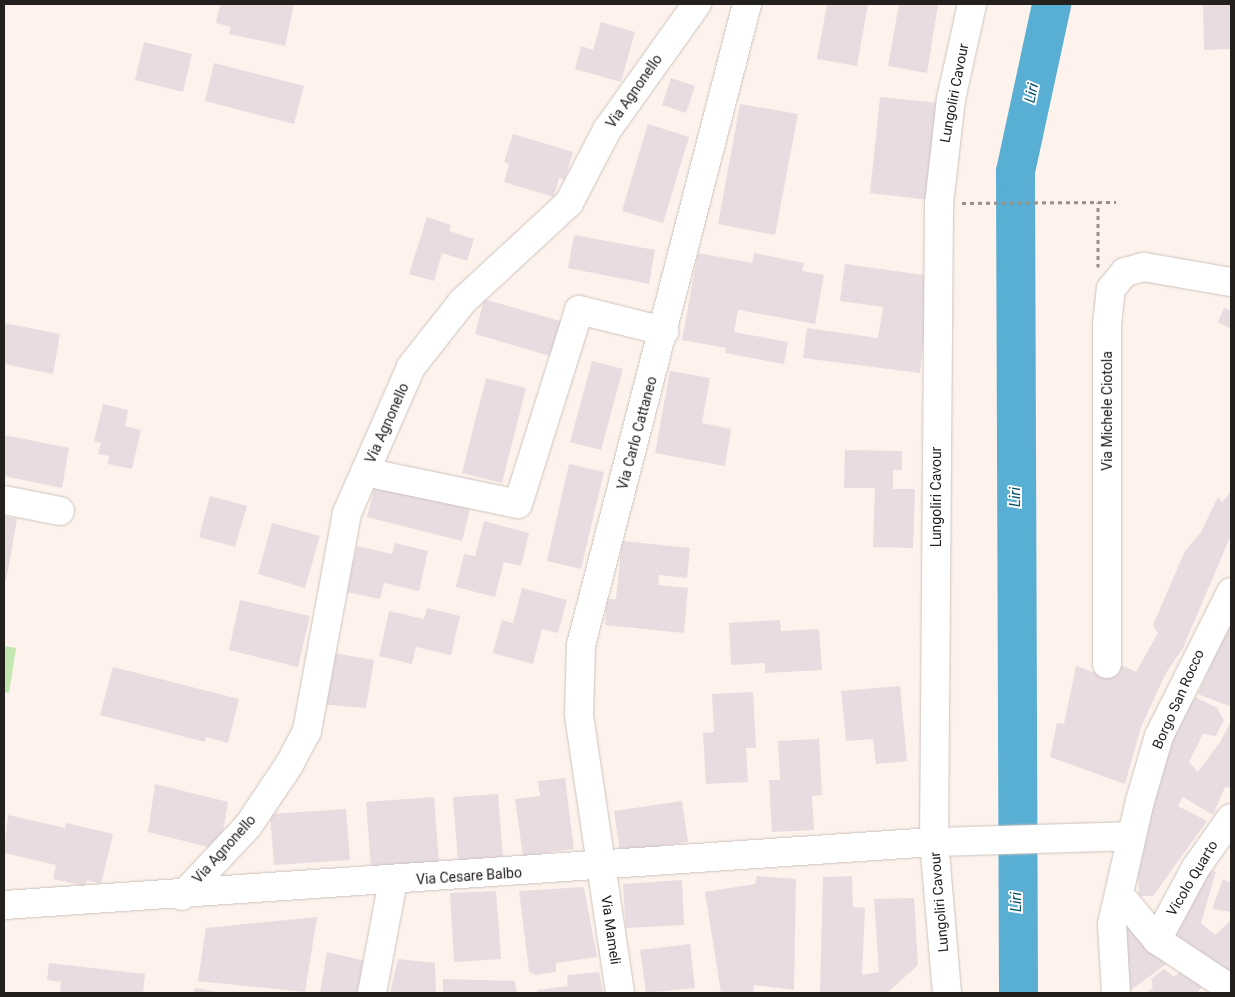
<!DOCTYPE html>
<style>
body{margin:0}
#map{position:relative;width:1235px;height:997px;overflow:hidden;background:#fdf2ec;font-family:Roboto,sans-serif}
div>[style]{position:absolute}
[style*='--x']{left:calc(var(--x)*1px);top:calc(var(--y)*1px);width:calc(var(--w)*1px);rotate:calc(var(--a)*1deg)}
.green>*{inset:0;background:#c2e7b0}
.river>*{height:39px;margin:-19.5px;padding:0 19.5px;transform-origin:19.5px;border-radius:19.5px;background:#59aed4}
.building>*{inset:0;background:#e8dce0}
.path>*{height:3px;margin-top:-1.5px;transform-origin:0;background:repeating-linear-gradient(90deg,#98908c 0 4px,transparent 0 8px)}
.roads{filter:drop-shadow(0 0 1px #cdc3bd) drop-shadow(0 0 1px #cdc3bd)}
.minor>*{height:28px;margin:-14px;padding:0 14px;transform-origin:14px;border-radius:14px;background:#fff}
span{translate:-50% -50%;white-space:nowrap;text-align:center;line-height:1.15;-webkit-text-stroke:4px #fff;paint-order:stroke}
.street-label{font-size:14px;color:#24201e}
.water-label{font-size:15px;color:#07506a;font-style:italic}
.frame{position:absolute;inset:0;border:5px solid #24201e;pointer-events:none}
</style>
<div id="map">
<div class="green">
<div style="clip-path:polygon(4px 646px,16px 648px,9px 693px,4px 692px)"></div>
</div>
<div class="river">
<div style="--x:1018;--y:993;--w:822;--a:-90.21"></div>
<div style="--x:1015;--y:171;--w:171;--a:-77.8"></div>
</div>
<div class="building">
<div style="clip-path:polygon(220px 4px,294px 4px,285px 46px,229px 34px,231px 27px,216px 23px)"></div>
<div style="clip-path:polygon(827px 4px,868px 4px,857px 66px,817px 59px)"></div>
<div style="clip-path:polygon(899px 4px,938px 5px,927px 73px,888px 66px)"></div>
<div style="clip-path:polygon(1203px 5px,1231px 5px,1231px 49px,1204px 50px)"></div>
<div style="clip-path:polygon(601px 22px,635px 32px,621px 82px,575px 69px,581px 46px,593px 50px)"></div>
<div style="clip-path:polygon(144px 42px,192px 54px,183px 92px,135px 80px)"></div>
<div style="clip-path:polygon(214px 63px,304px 86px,294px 124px,205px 101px)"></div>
<div style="clip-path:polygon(671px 78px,695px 86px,686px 113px,662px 105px)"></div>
<div style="clip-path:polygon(880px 97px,939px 103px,929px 200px,870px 193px)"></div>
<div style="clip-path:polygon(740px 104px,798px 114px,775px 235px,718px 224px)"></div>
<div style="clip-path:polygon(648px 124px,689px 137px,663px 223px,622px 211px)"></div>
<div style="clip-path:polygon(513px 134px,573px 152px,565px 179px,559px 178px,554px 197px,504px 182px,509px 164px,504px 162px)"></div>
<div style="clip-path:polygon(427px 217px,451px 225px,449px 231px,474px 239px,467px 261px,442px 253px,434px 281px,409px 274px)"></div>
<div style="clip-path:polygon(574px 235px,655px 250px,649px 284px,568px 268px)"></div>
<div style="clip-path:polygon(698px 253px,752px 263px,754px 253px,804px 263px,802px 271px,824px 275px,815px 324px,738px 310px,734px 332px,788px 342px,784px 364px,725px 353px,726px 348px,682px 340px)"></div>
<div style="clip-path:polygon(845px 264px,930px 276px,920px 373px,803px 358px,807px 328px,878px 338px,883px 307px,840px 301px)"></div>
<div style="clip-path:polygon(484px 299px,567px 323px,557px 358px,475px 334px)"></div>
<div style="clip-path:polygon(1224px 308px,1231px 311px,1231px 329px,1218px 322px)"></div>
<div style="clip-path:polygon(4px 323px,60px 334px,53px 374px,4px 364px)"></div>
<div style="clip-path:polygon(592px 361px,623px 369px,601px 450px,570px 442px)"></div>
<div style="clip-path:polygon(670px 371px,710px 378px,702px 423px,731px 429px,725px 466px,655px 453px)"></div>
<div style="clip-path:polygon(486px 378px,526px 388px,502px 483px,462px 473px)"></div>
<div style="clip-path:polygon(103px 404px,128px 410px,125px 426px,141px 430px,132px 469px,108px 464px,109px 456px,98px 454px,101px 443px,94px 441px)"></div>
<div style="clip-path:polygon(4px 435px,69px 448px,62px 488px,4px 476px)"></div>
<div style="clip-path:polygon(845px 450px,902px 451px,902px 470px,893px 470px,893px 489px,915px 489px,913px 548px,873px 547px,875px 488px,844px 488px)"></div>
<div style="clip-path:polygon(569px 464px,604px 472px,581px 569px,547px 561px)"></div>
<div style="clip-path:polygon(375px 485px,470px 509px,462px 541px,367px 517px)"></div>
<div style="clip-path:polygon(1231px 492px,1231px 535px,1183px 648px,1166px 673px,1141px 727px,1125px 784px,1050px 757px,1057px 723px,1064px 724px,1076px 666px,1110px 678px,1121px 665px,1136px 672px,1158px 633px,1153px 625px,1185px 551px,1201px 532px,1218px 497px,1222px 502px)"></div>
<div style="clip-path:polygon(210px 496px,247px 506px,235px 547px,199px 537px)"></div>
<div style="clip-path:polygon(4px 516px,17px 519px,6px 581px,4px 581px)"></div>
<div style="clip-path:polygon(484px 521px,529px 533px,521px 566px,504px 562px,495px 597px,456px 587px,464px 554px,475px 556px)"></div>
<div style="clip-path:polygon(272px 523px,320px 536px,305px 588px,258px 574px)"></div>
<div style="clip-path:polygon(622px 541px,690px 548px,687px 578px,659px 575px,658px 585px,688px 588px,684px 633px,605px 625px,607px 599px,616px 599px)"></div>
<div style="clip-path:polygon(395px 543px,428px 551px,419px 591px,384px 583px,380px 599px,346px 592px,357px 546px,392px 554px)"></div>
<div style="clip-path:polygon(522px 588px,567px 600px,558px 633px,542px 629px,533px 664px,493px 653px,502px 620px,513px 623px)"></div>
<div style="clip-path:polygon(240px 600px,310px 616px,298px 667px,229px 650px)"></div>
<div style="clip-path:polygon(427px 608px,460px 616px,451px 655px,416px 647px,412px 664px,379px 656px,389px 611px,424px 619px)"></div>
<div style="clip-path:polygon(1231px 618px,1231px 707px,1198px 694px)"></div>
<div style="clip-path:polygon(780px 620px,781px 631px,819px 629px,822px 670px,765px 673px,765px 663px,731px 665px,729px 623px)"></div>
<div style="clip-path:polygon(328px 652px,374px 660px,366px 708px,320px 704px)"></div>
<div style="clip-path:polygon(113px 667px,239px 699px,228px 743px,206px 737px,205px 742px,100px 715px)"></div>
<div style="clip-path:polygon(900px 686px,907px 761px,876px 764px,873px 739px,846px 741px,841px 691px)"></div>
<div style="clip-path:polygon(753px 692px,756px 748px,746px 748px,748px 782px,706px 784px,703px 733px,714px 732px,712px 694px)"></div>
<div style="clip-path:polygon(1187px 693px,1217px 708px,1224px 720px,1216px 736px,1203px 734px,1189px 762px,1198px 772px,1220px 742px,1231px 721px,1231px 788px,1225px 787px,1213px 815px,1183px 797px,1178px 806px,1207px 821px,1153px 896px,1139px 896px,1136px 843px)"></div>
<div style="clip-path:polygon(819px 739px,822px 795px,812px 796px,814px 830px,772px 832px,769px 780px,780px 780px,778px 741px)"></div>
<div style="clip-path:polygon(565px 778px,574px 849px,523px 856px,515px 799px,540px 796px,538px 781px)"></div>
<div style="clip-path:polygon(155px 784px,228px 802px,220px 850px,148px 832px)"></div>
<div style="clip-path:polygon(498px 794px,503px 858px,458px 861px,453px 797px)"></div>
<div style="clip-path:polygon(434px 797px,439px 863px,371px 868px,366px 802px)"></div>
<div style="clip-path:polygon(682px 801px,688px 842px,620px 852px,614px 811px)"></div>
<div style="clip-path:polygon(346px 809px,350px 860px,274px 865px,270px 814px)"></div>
<div style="clip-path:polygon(8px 815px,65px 828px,66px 823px,113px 834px,101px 884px,87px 880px,85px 886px,53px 879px,56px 865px,4px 853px)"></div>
<div style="clip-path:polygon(1206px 868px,1216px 872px,1201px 923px,1215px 935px,1231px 920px,1231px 980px,1169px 934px)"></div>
<div style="clip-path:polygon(757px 876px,796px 879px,794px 990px,754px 985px,753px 993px,721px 993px,705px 892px,755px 884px)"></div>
<div style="clip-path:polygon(852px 876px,853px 907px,865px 908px,862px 975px,879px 972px,874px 899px,914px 898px,918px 965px,887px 993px,820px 993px,823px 877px)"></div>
<div style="clip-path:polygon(1223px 879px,1231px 883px,1231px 912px,1212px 909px)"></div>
<div style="clip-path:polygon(682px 880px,684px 925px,626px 928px,623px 884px)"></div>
<div style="clip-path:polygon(584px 887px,597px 957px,556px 963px,556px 972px,535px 975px,529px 971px,519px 891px)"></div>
<div style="clip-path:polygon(496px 891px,501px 959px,454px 962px,450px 893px)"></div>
<div style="clip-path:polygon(317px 917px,305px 992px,198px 981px,206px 928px)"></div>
<div style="clip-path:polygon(1135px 925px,1173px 959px,1127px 993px,1123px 929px)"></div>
<div style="clip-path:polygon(690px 944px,695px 988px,646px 993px,640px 950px)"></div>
<div style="clip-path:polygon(327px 952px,370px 962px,364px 993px,320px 993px)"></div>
<div style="clip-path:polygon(398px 959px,435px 963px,436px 993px,390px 993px)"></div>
<div style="clip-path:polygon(49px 963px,145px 974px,143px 993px,60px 993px,61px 982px,47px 980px)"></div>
<div style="clip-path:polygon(1188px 964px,1208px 979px,1197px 993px,1145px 993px,1153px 988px,1151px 979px,1164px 969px,1174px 977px)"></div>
<div style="clip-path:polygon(599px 972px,603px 993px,537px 993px,537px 990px,568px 986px,567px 975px)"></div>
<div style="clip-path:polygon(443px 979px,515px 981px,517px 993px,443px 993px)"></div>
<div style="clip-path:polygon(195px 988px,218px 992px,218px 993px,194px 993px)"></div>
</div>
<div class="path">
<div style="--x:962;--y:203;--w:154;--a:-0.4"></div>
<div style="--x:1098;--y:267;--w:65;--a:-90"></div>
</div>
<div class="roads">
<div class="minor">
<div style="--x:365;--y:472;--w:156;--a:11.8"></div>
<div style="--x:518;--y:504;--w:203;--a:-72.5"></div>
<div style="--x:579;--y:310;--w:88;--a:13.9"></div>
<div style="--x:4;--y:500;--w:57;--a:11.1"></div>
<div style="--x:1107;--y:664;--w:339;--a:-90"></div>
<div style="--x:1107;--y:325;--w:36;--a:-84"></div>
<div style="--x:1111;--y:289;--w:22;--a:-51"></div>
<div style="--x:1125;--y:272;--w:20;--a:-15"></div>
<div style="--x:1144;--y:267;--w:88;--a:9.8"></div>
<div style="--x:1119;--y:894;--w:60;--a:50.4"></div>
<div style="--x:1157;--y:940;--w:89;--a:33.5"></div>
<div style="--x:182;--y:896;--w:96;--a:-46.7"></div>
<div style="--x:248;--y:826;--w:73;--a:-56.1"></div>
<div style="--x:289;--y:765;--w:38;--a:-62"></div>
<div style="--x:307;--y:731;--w:222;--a:-79.6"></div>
<div style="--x:347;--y:513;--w:159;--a:-66.3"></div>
<div style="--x:411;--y:367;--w:84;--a:-51.8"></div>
<div style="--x:463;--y:301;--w:144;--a:-42.8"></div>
<div style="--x:569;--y:203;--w:82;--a:-62.5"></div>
<div style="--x:607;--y:130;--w:155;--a:-54.5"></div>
<div style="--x:4;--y:905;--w:932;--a:-3.88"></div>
<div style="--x:934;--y:842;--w:197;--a:-1.7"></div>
<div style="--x:1157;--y:940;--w:81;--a:-61.8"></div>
<div style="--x:1195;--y:869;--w:62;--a:-54.8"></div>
<div style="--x:372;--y:993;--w:114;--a:-79.4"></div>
<div style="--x:620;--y:993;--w:282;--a:-98.4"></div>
<div style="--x:579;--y:714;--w:69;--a:-88.3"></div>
<div style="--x:581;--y:645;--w:662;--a:-75.48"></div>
<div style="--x:947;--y:993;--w:152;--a:-94.9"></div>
<div style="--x:934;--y:842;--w:638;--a:-89.55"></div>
<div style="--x:939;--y:204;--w:106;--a:-83.5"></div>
<div style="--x:951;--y:99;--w:97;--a:-77.5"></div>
<div style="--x:1116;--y:993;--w:69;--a:-93.3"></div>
<div style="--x:1112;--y:924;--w:126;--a:-77.2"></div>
<div style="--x:1140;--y:801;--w:68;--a:-73.7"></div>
<div style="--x:1159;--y:736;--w:161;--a:-63.4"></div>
</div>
</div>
<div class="street-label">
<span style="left:634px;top:91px;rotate:-55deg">Via Agnonello</span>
<span style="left:954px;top:93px;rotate:-79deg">Lungoliri Cavour</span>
<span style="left:1107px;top:411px;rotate:-90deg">Via Michele Ciotola</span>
<span style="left:387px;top:423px;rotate:-66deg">Via Agnonello</span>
<span style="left:637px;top:433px;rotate:-75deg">Via Carlo Cattaneo</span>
<span style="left:936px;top:497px;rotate:-90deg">Lungoliri Cavour</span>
<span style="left:1178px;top:699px;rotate:-66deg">Borgo San Rocco</span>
<span style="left:224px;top:849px;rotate:-48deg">Via Agnonello</span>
<span style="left:469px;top:876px;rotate:-4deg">Via Cesare Balbo</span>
<span style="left:1192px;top:878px;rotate:-59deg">Vicolo Quarto</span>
<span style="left:939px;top:902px;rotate:-95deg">Lungoliri Cavour</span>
<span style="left:611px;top:930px;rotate:82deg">Via Mameli</span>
</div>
<div class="water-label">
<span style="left:1032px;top:93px;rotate:-78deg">Liri</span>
<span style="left:1016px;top:497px;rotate:-90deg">Liri</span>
<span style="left:1017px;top:902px;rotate:-90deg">Liri</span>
</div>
<div class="frame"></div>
</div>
